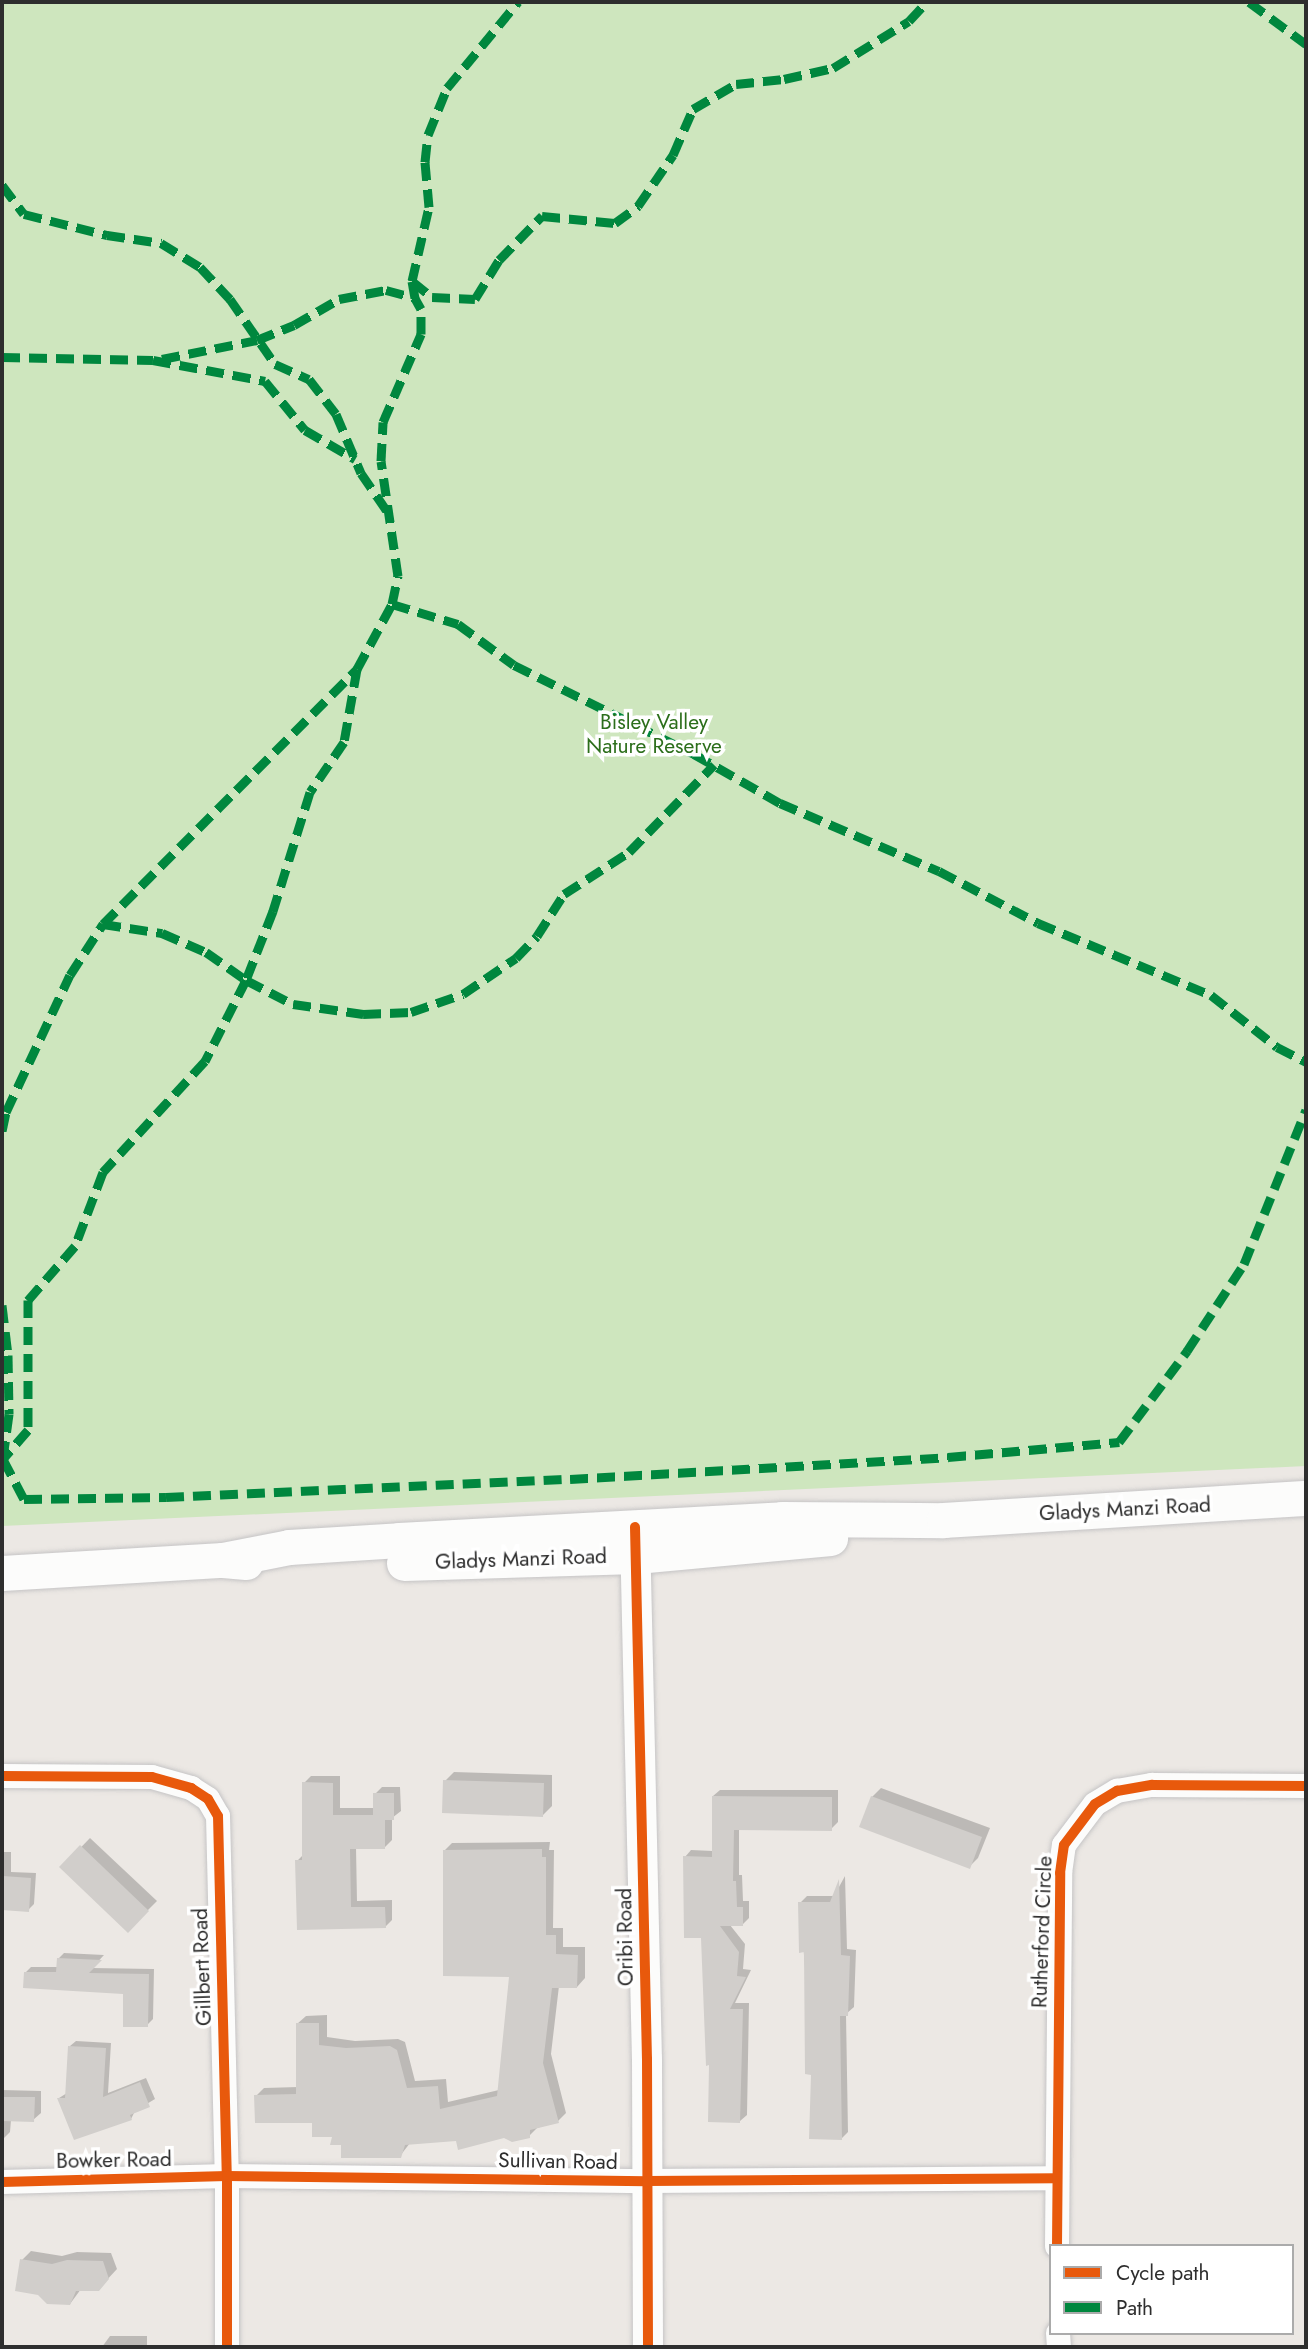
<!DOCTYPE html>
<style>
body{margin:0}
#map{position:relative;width:1308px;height:2349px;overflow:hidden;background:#ece8e4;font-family:Jost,sans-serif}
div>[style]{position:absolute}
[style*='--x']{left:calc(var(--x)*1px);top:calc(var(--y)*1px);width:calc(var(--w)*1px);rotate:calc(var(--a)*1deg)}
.green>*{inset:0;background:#cee6be}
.shadow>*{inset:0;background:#0003}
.building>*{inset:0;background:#d1cecb}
.roads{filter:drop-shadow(0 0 2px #c5c4c5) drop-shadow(0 0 2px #c5c4c5)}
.minor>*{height:24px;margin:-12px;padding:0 12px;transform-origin:12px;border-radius:12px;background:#fcfcfb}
.tertiary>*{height:30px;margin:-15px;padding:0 15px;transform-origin:15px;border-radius:15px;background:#fcfcfb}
.secondary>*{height:35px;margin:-17.5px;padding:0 17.5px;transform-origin:17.5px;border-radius:17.5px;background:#fcfcfb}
.quiet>*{height:9px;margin-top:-4.5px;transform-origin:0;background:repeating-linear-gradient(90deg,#00873e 0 18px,transparent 0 27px)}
.cycleway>*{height:10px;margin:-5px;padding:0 5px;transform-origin:5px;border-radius:5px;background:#e8590c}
span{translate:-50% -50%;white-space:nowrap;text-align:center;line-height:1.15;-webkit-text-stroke:7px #fff;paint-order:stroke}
.park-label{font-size:21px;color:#2c6e1b}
.street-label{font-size:21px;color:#2e2e2e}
.frame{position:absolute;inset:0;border:4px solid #2e2e2e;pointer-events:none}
.legend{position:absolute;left:1049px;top:2244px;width:245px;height:91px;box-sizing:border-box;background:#fff;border:2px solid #ababab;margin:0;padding:9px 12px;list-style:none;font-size:21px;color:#2e2e2e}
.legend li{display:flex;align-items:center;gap:14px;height:35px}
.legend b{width:35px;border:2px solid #ababab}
</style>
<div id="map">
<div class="green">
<div style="clip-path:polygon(2px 2px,1306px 2px,1306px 1466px,2px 1526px)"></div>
</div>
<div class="shadow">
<div style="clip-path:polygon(454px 1772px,552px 1775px,552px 1806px,543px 1815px,445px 1781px)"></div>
<div style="clip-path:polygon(311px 1776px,340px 1776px,340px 1808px,375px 1808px,375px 1794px,382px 1787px,400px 1787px,401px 1811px,392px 1818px,392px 1840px,385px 1847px,356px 1847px,357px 1901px,392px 1900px,392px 1920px,385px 1927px,298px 1928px,297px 1861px,303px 1855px,304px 1783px)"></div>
<div style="clip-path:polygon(881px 1788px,990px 1828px,978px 1858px,969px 1867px,872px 1797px)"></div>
<div style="clip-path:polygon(720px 1790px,838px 1790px,838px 1822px,831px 1829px,739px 1829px,739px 1875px,742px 1875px,743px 1901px,749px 1901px,749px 1918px,742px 1925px,730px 1925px,745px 1944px,743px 1969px,751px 1970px,735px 2003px,749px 2003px,747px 2115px,740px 2121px,711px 2064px,702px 1937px,685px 1857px,691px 1850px,713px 1851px,713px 1796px)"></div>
<div style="clip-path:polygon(90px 1838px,157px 1901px,128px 1930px,62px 1867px)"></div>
<div style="clip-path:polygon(550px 1842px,549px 1850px,554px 1850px,553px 1928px,563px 1928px,563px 1947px,585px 1947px,585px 1978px,577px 1987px,559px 1986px,551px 2054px,566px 2113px,558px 2121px,537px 2128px,529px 2136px,410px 2143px,400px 2156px,343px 2144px,314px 2121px,256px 2096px,264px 2088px,298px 2087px,297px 2024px,306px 2016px,327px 2015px,327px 2037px,355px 2041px,398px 2039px,405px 2042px,415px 2081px,446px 2079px,448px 2102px,499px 2090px,511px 1975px,444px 1851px,452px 1843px)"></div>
<div style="clip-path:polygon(2px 1852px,11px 1852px,11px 1872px,36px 1873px,34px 1904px,28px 1910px,2px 1908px)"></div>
<div style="clip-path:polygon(845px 1876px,847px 1949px,856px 1950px,854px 2007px,846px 2014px,848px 2132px,842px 2138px,813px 2073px,800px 1903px,807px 1896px,834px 1896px)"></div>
<div style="clip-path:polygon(64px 1953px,104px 1955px,92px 1968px,154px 1969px,153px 2019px,147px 2025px,125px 1993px,25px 1973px,31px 1967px,58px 1967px,58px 1959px)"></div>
<div style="clip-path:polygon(76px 2041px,111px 2043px,108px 2093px,146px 2078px,155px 2099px,135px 2111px,131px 2119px,59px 2098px,67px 2093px,70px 2046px)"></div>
<div style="clip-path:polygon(2px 2090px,41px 2091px,41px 2113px,33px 2120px,11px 2120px,10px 2132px,3px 2139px)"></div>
<div style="clip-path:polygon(31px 2251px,62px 2256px,77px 2252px,111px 2253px,117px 2269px,104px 2283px,81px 2289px,70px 2304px,22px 2260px)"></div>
<div style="clip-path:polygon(110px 2336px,147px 2336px,147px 2347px,102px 2347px)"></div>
</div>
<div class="building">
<div style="clip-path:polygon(443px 1780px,544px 1783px,543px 1817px,442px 1813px)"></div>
<div style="clip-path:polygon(302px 1782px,333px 1783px,333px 1815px,373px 1815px,373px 1793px,394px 1793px,394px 1820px,385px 1820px,385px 1849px,350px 1849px,351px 1907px,385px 1907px,386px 1928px,297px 1930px,295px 1860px,302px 1860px)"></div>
<div style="clip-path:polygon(712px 1796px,832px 1797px,832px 1831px,734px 1830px,733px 1881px,736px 1881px,737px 1907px,743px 1907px,743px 1926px,720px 1926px,739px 1952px,737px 1976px,746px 1977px,730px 2009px,743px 2009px,740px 2123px,708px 2122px,709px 2065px,706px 2066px,701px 1938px,684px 1938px,683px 1856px,712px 1857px)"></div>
<div style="clip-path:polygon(871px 1796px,982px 1837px,970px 1869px,859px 1827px)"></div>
<div style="clip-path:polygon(80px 1845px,149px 1911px,128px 1933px,59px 1867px)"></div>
<div style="clip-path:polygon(542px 1849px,542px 1857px,546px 1857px,546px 1935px,556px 1935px,556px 1954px,578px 1955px,577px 1988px,552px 1988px,543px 2063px,559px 2123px,530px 2130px,530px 2138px,512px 2142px,504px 2138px,458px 2150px,456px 2141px,405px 2145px,401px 2158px,341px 2158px,341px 2145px,330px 2145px,332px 2137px,312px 2137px,312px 2123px,255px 2123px,254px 2095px,296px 2094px,296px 2023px,319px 2023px,319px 2045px,346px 2048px,390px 2046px,397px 2050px,407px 2088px,438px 2086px,440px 2109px,497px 2096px,509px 1977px,443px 1976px,443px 1850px)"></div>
<div style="clip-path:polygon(3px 1876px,31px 1878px,29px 1912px,2px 1910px)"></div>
<div style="clip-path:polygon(839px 1879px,841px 1955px,850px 1956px,848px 2016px,840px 2016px,842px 2140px,809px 2139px,811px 2075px,805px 2074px,804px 1952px,799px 1953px,798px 1902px,830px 1902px)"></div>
<div style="clip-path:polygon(57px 1958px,102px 1960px,89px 1973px,149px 1974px,148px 2027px,123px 2027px,123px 1994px,23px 1988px,24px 1972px,56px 1972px)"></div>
<div style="clip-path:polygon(68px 2046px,106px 2048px,103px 2097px,140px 2082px,150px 2107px,130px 2115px,132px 2120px,74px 2140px,57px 2098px,65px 2098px)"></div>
<div style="clip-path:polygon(2px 2097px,35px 2097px,34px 2122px,2px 2121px)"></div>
<div style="clip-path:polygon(20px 2259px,52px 2264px,67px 2260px,103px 2261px,109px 2279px,99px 2291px,76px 2291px,70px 2305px,47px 2304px,38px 2295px,15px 2291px)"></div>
</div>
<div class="roads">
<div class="minor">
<div style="--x:2;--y:1776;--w:150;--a:0.4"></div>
<div style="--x:152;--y:1777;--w:41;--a:15.8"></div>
<div style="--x:191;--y:1788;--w:20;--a:33"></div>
<div style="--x:208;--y:1799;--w:20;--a:60"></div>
<div style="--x:218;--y:1816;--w:360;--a:88.6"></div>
<div style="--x:227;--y:2176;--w:171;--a:90"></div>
<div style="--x:2;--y:2182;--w:225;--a:-1.5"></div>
<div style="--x:227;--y:2176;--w:420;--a:0.7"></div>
<div style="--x:647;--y:2181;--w:409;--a:-0.4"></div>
<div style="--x:1057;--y:2246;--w:373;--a:-89.5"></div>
<div style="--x:1060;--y:1873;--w:28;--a:-82"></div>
<div style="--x:1064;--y:1845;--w:51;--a:-52.9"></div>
<div style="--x:1095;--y:1804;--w:26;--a:-31"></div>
<div style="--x:1117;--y:1791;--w:36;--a:-10"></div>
<div style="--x:1152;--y:1785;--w:154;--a:0.4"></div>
<div style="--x:1058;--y:2333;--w:14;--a:86"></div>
</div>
<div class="tertiary">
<div style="--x:635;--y:1532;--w:527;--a:88.7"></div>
<div style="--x:647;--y:2059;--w:288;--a:89.8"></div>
</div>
<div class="secondary">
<div style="--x:223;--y:1560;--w:67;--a:-11.1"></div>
<div style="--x:289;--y:1547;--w:110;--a:-3.6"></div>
<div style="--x:399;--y:1540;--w:384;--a:-3.1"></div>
<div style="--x:782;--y:1519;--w:162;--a:0.4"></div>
<div style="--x:944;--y:1520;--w:363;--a:-3.5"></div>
<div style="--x:404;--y:1563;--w:232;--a:-1.7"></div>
<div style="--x:636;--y:1556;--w:195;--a:-5.3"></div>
<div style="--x:2;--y:1573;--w:221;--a:-3.4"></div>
<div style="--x:223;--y:1560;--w:23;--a:5"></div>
</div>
</div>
<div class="quiet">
<div style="--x:1249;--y:2;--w:71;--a:36.4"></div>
<div style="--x:2;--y:185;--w:36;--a:53"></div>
<div style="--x:24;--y:214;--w:86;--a:14.2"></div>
<div style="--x:107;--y:235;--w:55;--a:8.4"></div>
<div style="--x:161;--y:243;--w:46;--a:31.6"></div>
<div style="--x:200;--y:267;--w:44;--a:46.8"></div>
<div style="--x:230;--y:299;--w:79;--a:55.3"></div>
<div style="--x:275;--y:364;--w:37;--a:24"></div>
<div style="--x:309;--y:379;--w:44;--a:52.4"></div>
<div style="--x:336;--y:414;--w:64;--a:67"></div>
<div style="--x:361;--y:473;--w:46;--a:55.6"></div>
<div style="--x:412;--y:281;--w:26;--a:39"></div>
<div style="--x:432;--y:297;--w:43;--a:2.7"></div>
<div style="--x:475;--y:299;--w:46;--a:-58.4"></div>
<div style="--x:499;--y:260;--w:62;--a:-45.7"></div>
<div style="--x:542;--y:216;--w:73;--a:5.5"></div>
<div style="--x:615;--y:223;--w:29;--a:-36"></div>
<div style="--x:638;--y:206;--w:62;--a:-55.5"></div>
<div style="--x:673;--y:155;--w:50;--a:-66.5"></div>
<div style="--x:693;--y:109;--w:50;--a:-30.2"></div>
<div style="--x:736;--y:84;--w:48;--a:-5.9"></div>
<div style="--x:784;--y:79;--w:50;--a:-12.7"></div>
<div style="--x:833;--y:68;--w:89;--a:-31.7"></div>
<div style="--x:909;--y:21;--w:26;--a:-47"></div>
<div style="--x:2;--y:357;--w:151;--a:1.1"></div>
<div style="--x:153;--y:360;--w:114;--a:10.6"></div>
<div style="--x:265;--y:381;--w:63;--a:50.8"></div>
<div style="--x:305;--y:430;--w:58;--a:30.1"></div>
<div style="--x:162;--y:359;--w:97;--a:-11.3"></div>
<div style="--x:257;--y:340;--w:40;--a:-22"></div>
<div style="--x:294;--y:325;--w:52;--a:-30"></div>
<div style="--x:339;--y:299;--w:48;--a:-10.8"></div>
<div style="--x:386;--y:290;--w:30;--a:15"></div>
<div style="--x:392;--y:604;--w:69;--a:16.9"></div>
<div style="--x:458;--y:624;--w:69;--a:36.2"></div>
<div style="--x:514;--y:665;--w:201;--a:26.3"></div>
<div style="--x:694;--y:754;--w:99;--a:29.7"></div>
<div style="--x:780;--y:803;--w:173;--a:23.2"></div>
<div style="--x:939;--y:871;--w:112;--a:27.7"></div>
<div style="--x:1038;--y:923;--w:187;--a:22.6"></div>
<div style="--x:1211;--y:995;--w:84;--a:38.2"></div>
<div style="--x:1277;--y:1047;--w:33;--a:27"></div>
<div style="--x:357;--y:669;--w:74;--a:100.1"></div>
<div style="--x:344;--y:742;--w:60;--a:124.2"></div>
<div style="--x:310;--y:792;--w:125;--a:107.3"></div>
<div style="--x:273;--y:911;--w:74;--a:111.4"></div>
<div style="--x:246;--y:980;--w:91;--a:116.8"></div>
<div style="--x:205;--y:1061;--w:151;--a:132.6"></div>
<div style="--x:103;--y:1172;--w:79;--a:110.7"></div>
<div style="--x:75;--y:1246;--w:72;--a:131"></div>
<div style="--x:28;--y:1300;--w:130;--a:90"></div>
<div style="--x:28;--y:1430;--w:38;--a:131"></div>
<div style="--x:3;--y:1459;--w:45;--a:62.3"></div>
<div style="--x:24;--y:1499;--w:142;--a:-0.8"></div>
<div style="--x:166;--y:1497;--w:404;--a:-2.6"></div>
<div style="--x:570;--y:1479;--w:379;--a:-3.3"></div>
<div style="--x:948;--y:1457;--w:172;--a:-5"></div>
<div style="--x:1119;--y:1442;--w:114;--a:-53.2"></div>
<div style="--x:1187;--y:1351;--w:104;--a:-56.8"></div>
<div style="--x:1244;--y:1264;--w:166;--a:-68.1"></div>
<div style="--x:103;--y:924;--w:60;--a:8.7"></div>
<div style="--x:162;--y:933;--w:48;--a:23.4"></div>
<div style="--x:206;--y:952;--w:49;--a:35"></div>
<div style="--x:246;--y:980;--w:53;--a:27.1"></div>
<div style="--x:293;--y:1004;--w:71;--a:8.1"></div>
<div style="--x:363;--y:1014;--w:48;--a:-2.4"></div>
<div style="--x:411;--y:1012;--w:55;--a:-19.1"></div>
<div style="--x:463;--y:994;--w:64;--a:-34.2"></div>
<div style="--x:516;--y:958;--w:30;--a:-46"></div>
<div style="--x:537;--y:936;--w:50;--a:-57.3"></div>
<div style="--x:564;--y:894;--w:77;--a:-32.9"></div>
<div style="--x:629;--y:852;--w:122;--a:-45.7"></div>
<div style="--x:2;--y:1131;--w:19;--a:-78"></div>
<div style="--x:6;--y:1112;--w:151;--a:-65"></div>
<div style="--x:70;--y:975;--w:61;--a:-57.1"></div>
<div style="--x:103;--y:924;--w:360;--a:-45.1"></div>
<div style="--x:357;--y:669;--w:74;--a:-61.7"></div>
<div style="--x:392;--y:604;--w:29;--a:-78"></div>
<div style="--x:398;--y:576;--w:116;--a:-98.4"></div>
<div style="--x:381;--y:461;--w:39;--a:-87"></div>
<div style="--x:383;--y:422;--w:96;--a:-66.6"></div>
<div style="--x:421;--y:334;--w:25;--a:-90"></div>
<div style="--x:421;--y:309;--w:13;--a:-119"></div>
<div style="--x:415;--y:298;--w:17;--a:-100"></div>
<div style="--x:412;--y:281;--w:76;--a:-77.1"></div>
<div style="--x:429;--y:207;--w:45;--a:-95.1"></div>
<div style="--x:425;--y:162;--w:27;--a:-84"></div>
<div style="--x:428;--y:135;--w:51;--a:-68"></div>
<div style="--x:447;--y:88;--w:112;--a:-50.5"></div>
<div style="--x:2;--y:1305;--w:50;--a:83.2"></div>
<div style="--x:8;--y:1355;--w:59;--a:89"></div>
<div style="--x:9;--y:1414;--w:44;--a:97.8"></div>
</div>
<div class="cycleway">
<div style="--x:635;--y:1527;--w:532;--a:88.71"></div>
<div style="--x:647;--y:2059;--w:288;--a:89.8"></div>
<div style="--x:2;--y:1776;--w:150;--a:0.4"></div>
<div style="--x:152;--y:1777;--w:41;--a:15.8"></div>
<div style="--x:191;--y:1788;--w:20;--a:33"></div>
<div style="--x:208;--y:1799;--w:20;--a:60"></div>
<div style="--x:218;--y:1816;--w:360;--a:88.6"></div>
<div style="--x:227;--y:2176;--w:171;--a:90"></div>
<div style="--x:2;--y:2182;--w:225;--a:-1.5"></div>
<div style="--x:227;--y:2176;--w:420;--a:0.7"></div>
<div style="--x:647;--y:2181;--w:409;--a:-0.4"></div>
<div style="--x:1057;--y:2246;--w:373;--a:-89.5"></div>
<div style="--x:1060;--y:1873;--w:28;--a:-82"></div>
<div style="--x:1064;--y:1845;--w:51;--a:-52.9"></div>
<div style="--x:1095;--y:1804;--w:26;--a:-31"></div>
<div style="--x:1117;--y:1791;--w:36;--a:-10"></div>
<div style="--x:1152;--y:1785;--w:154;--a:0.4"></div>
</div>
<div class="park-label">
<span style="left:654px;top:734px">Bisley Valley<br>Nature Reserve</span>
</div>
<div class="street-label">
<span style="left:1125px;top:1509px;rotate:-3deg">Gladys Manzi Road</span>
<span style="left:521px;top:1559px;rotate:-2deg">Gladys Manzi Road</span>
<span style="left:1042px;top:1932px;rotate:-88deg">Rutherford Circle</span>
<span style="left:625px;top:1937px;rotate:-91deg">Oribi Road</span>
<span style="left:202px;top:1967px;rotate:-92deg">Gillbert Road</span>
<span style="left:114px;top:2160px;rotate:-1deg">Bowker Road</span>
<span style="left:558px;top:2161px;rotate:1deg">Sullivan Road</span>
</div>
<div class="frame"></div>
<ul class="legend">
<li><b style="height:9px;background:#e8590c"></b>Cycle path</li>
<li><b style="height:9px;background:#00873e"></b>Path</li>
</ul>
</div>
